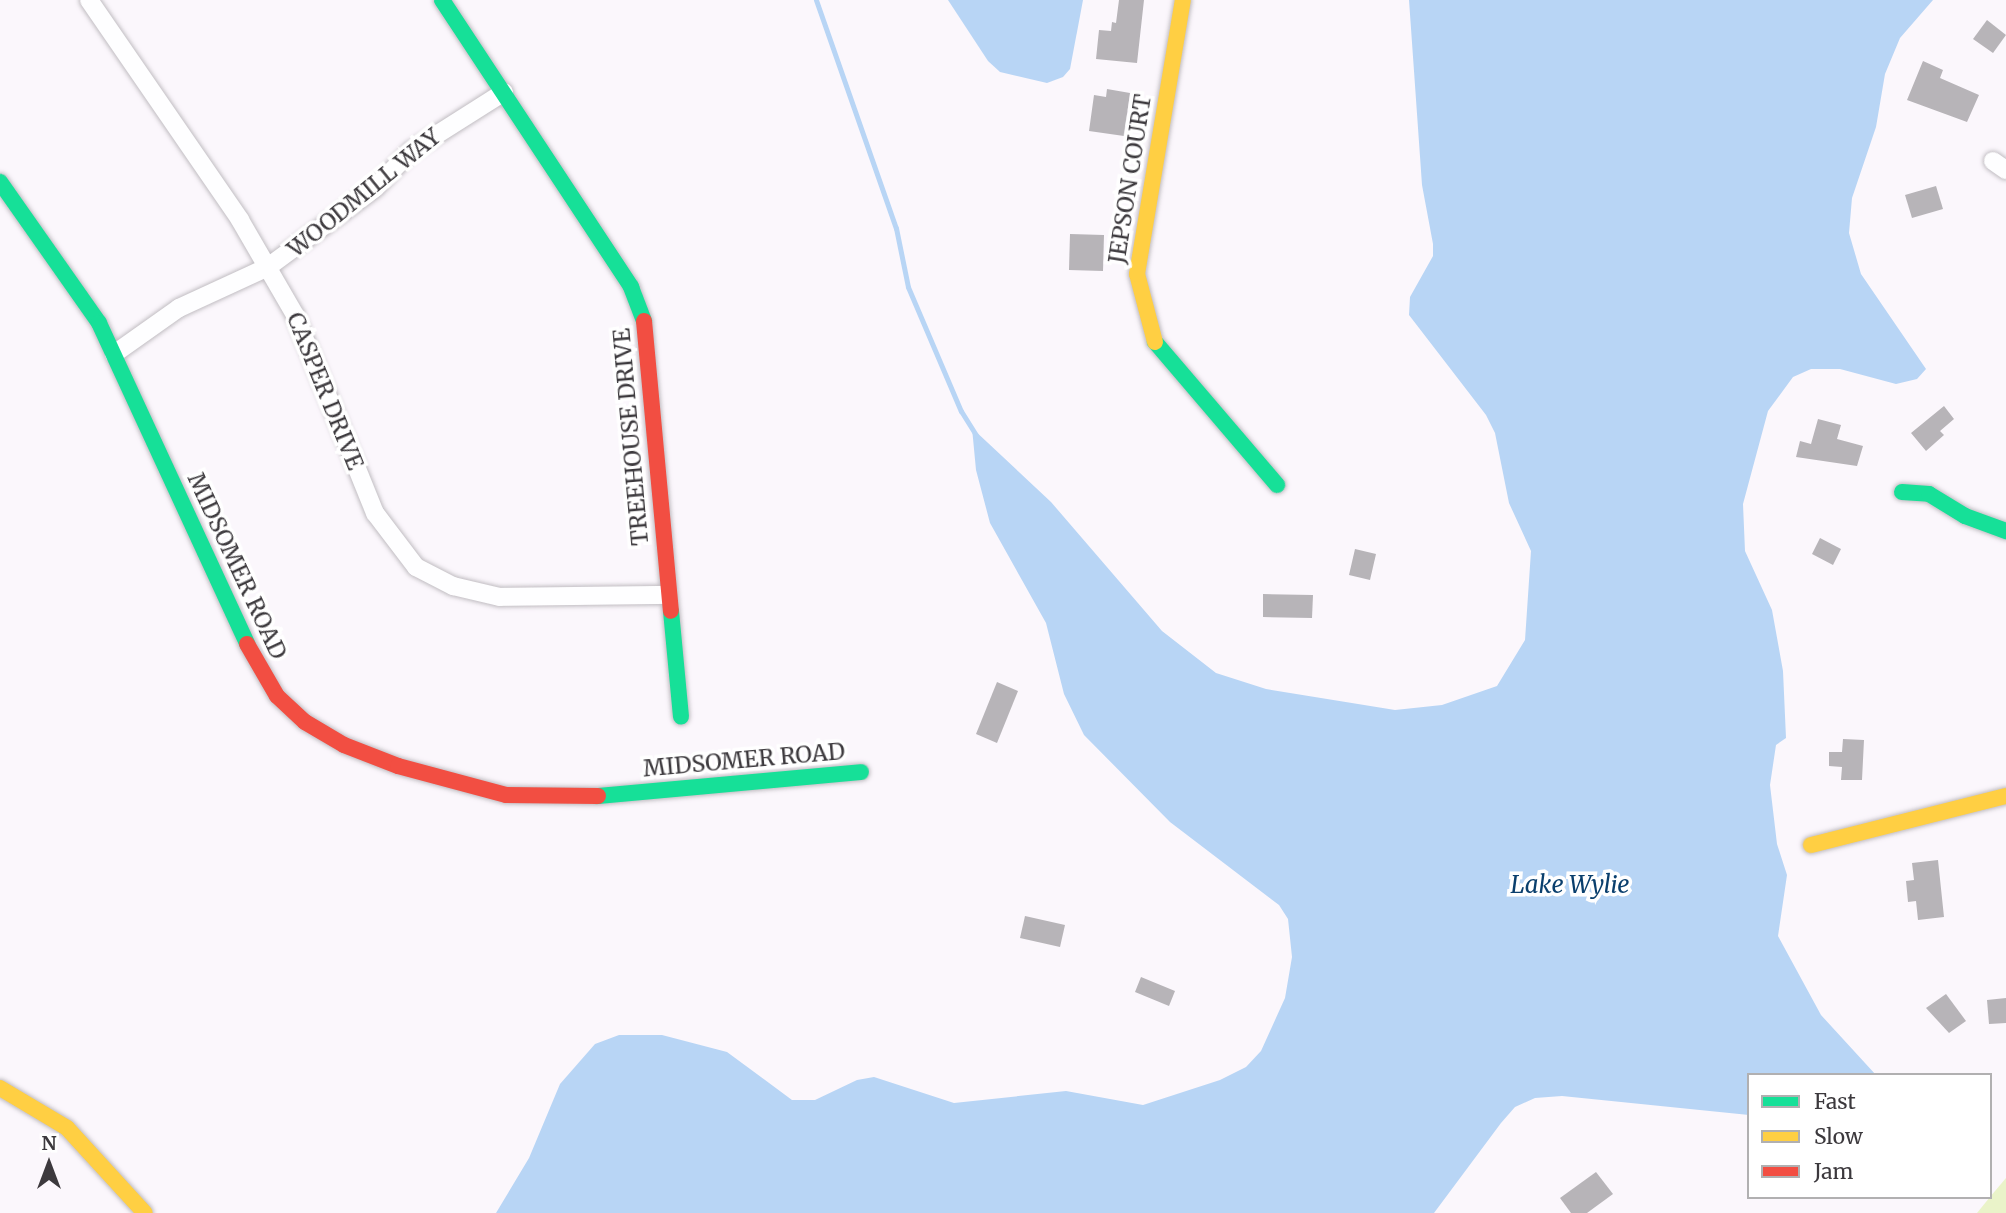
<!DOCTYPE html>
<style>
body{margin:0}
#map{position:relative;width:2006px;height:1213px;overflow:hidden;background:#fbf7fc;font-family:Merriweather,serif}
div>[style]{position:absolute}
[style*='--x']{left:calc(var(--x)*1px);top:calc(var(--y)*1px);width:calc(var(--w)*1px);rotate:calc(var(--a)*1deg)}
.green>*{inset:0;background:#eaf3c9}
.water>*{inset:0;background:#b8d5f5}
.stream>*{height:5px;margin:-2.5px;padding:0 2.5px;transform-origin:2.5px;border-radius:2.5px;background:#b8d5f5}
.building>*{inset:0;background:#b7b4b8}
.roads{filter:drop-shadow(0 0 2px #c1bdc2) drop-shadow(0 0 2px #c1bdc2)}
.street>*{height:18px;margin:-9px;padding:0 9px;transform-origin:9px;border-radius:9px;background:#fefeff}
.fast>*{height:16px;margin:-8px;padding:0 8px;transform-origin:8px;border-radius:8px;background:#16e098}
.slow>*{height:16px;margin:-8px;padding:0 8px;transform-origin:8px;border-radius:8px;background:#ffcf43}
.jam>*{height:16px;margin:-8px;padding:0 8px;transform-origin:8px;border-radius:8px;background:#f24e42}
span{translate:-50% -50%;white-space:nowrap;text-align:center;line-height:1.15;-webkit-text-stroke:7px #fff;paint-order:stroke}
.street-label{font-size:23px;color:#3c393d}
.water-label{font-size:24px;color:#0a3f6d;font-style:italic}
.legend{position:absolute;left:1747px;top:1073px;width:245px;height:126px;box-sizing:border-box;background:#fff;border:2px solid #b1b0b1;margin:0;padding:9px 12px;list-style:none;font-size:21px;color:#3c393d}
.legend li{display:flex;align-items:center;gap:14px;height:35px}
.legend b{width:35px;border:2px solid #b1b0b1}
.north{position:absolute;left:14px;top:1129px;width:70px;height:70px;-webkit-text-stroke:5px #fff;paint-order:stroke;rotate:0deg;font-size:19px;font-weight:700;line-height:28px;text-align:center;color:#3c393d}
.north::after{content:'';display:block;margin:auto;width:24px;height:32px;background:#3c393d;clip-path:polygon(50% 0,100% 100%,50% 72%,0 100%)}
</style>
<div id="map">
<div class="green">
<div style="clip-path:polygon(2006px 1178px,2006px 1213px,1977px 1213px,1990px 1197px)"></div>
</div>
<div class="water">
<div style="clip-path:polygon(948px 0,1083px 0,1070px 69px,1063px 77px,1047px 83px,1000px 72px,988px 61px)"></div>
<div style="clip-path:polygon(1409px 0,1933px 0,1900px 38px,1885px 74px,1876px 127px,1852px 198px,1849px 233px,1861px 274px,1926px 369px,1917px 379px,1896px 384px,1840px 369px,1811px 369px,1793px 377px,1768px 411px,1743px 504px,1745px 551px,1772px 610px,1783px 671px,1786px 738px,1776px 745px,1770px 785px,1777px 844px,1787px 875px,1778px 936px,1821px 1015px,1876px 1075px,1749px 1075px,1749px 1115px,1562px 1096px,1535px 1098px,1515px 1107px,1501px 1123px,1434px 1213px,496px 1213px,529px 1158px,560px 1084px,595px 1044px,619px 1035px,662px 1035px,727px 1052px,792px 1100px,815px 1100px,857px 1080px,874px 1077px,954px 1103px,1066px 1091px,1143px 1105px,1220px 1080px,1246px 1067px,1261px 1051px,1285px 998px,1292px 957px,1288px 919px,1279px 905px,1170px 822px,1084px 735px,1064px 694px,1046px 623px,990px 523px,976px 470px,972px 428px,1051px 502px,1162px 631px,1216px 673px,1266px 689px,1395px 710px,1442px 705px,1497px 686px,1525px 640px,1531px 551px,1509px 503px,1495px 433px,1486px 415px,1409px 315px,1410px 297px,1433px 256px,1433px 244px,1422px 185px)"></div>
</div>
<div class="stream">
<div style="--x:816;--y:0;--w:242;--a:70.7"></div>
<div style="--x:896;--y:228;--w:60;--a:78.5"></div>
<div style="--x:908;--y:287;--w:135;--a:66.9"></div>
<div style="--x:961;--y:411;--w:28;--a:58"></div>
</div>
<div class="building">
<div style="clip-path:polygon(1119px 0,1144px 0,1137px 63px,1096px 59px,1099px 30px,1111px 31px,1112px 22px,1116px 23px)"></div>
<div style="clip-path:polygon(1987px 20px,2006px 35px,1993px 53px,1973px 39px)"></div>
<div style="clip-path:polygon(1923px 61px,1943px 70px,1940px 78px,1979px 95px,1967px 122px,1907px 100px)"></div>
<div style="clip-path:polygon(1107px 89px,1130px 93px,1124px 136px,1089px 131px,1094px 95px,1106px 97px)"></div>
<div style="clip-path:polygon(1936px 186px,1943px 209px,1912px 218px,1905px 195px)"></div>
<div style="clip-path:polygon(1070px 234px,1104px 235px,1103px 271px,1069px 270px)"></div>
<div style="clip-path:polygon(1944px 406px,1954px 419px,1940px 431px,1944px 435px,1926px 451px,1911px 433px)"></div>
<div style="clip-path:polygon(1818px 419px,1841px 425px,1837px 439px,1863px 446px,1857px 466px,1796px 457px,1800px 441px,1811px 444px)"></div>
<div style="clip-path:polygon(1820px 538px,1841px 549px,1833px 565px,1812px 554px)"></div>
<div style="clip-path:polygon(1355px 549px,1376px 554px,1370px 580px,1349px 575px)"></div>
<div style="clip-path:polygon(1263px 594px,1313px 595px,1312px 618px,1263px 617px)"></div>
<div style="clip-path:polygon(997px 682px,1018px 691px,997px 743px,976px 734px)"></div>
<div style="clip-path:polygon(1843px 739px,1864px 740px,1862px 780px,1841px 780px,1842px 767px,1829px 766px,1829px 752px,1842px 752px)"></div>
<div style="clip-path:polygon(1938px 860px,1944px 917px,1918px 920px,1916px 901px,1908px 902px,1906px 881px,1914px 880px,1912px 863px)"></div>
<div style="clip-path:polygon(1025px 916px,1065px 925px,1060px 947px,1020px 938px)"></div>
<div style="clip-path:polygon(1141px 977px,1175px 991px,1169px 1006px,1135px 992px)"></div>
<div style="clip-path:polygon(1946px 994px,1966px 1021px,1949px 1033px,1926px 1008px)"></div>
<div style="clip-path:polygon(2006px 998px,2006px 1023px,1989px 1024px,1987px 1000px)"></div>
<div style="clip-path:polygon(1596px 1172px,1613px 1194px,1587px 1213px,1571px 1213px,1560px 1198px)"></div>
</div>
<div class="roads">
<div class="street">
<div style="--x:89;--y:0;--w:267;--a:55.5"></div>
<div style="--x:240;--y:220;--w:110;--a:59.9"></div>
<div style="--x:295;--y:315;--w:214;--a:68"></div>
<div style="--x:375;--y:513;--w:68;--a:52.8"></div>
<div style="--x:416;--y:567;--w:42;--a:27.2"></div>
<div style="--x:453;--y:586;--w:48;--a:13.2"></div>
<div style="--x:500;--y:597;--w:168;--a:-0.7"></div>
<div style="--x:1993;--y:161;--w:16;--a:35"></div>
<div style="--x:114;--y:354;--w:80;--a:-35.3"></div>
<div style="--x:179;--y:308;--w:98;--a:-24.7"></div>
<div style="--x:268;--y:267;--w:133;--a:-36.4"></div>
<div style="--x:375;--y:188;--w:52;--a:-45.8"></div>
<div style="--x:411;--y:151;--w:110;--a:-32.4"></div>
</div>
<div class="fast">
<div style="--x:442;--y:0;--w:344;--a:56.6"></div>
<div style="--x:631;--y:287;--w:36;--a:69"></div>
<div style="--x:0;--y:182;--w:172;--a:54.9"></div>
<div style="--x:99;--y:323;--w:353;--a:65.2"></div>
<div style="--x:1155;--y:342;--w:188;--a:49.5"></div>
<div style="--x:1902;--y:492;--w:27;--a:4"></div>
<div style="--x:1929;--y:494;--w:42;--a:31.4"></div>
<div style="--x:1965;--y:516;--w:44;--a:20.1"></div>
<div style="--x:671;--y:611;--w:106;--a:84.6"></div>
<div style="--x:598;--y:796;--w:264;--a:-5.2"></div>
</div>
<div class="slow">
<div style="--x:1155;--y:342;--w:70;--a:-104.8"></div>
<div style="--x:1137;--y:274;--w:278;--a:-80.5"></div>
<div style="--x:1811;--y:845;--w:201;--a:-14.1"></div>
<div style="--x:0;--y:1088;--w:78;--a:30.8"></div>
<div style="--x:67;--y:1128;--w:115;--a:47.5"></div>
</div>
<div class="jam">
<div style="--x:644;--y:321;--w:291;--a:84.7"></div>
<div style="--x:247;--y:644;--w:60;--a:60"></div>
<div style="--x:277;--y:696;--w:38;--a:43"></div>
<div style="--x:305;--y:722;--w:45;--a:30.5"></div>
<div style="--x:344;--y:745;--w:58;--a:21.3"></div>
<div style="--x:398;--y:766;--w:112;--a:15"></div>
<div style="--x:506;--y:795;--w:92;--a:0.6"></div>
</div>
</div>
<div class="street-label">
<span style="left:1130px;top:179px;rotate:-81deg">JEPSON COURT</span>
<span style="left:364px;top:193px;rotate:-39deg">WOODMILL WAY</span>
<span style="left:325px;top:391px;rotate:68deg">CASPER DRIVE</span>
<span style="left:631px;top:437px;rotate:-95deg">TREEHOUSE DRIVE</span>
<span style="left:237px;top:566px;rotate:65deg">MIDSOMER ROAD</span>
<span style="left:744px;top:760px;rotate:-5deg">MIDSOMER ROAD</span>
</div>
<div class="water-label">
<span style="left:1570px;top:885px">Lake Wylie</span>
</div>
<ul class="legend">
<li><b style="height:9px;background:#16e098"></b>Fast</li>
<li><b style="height:9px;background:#ffcf43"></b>Slow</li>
<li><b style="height:9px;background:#f24e42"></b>Jam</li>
</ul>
<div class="north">N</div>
</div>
